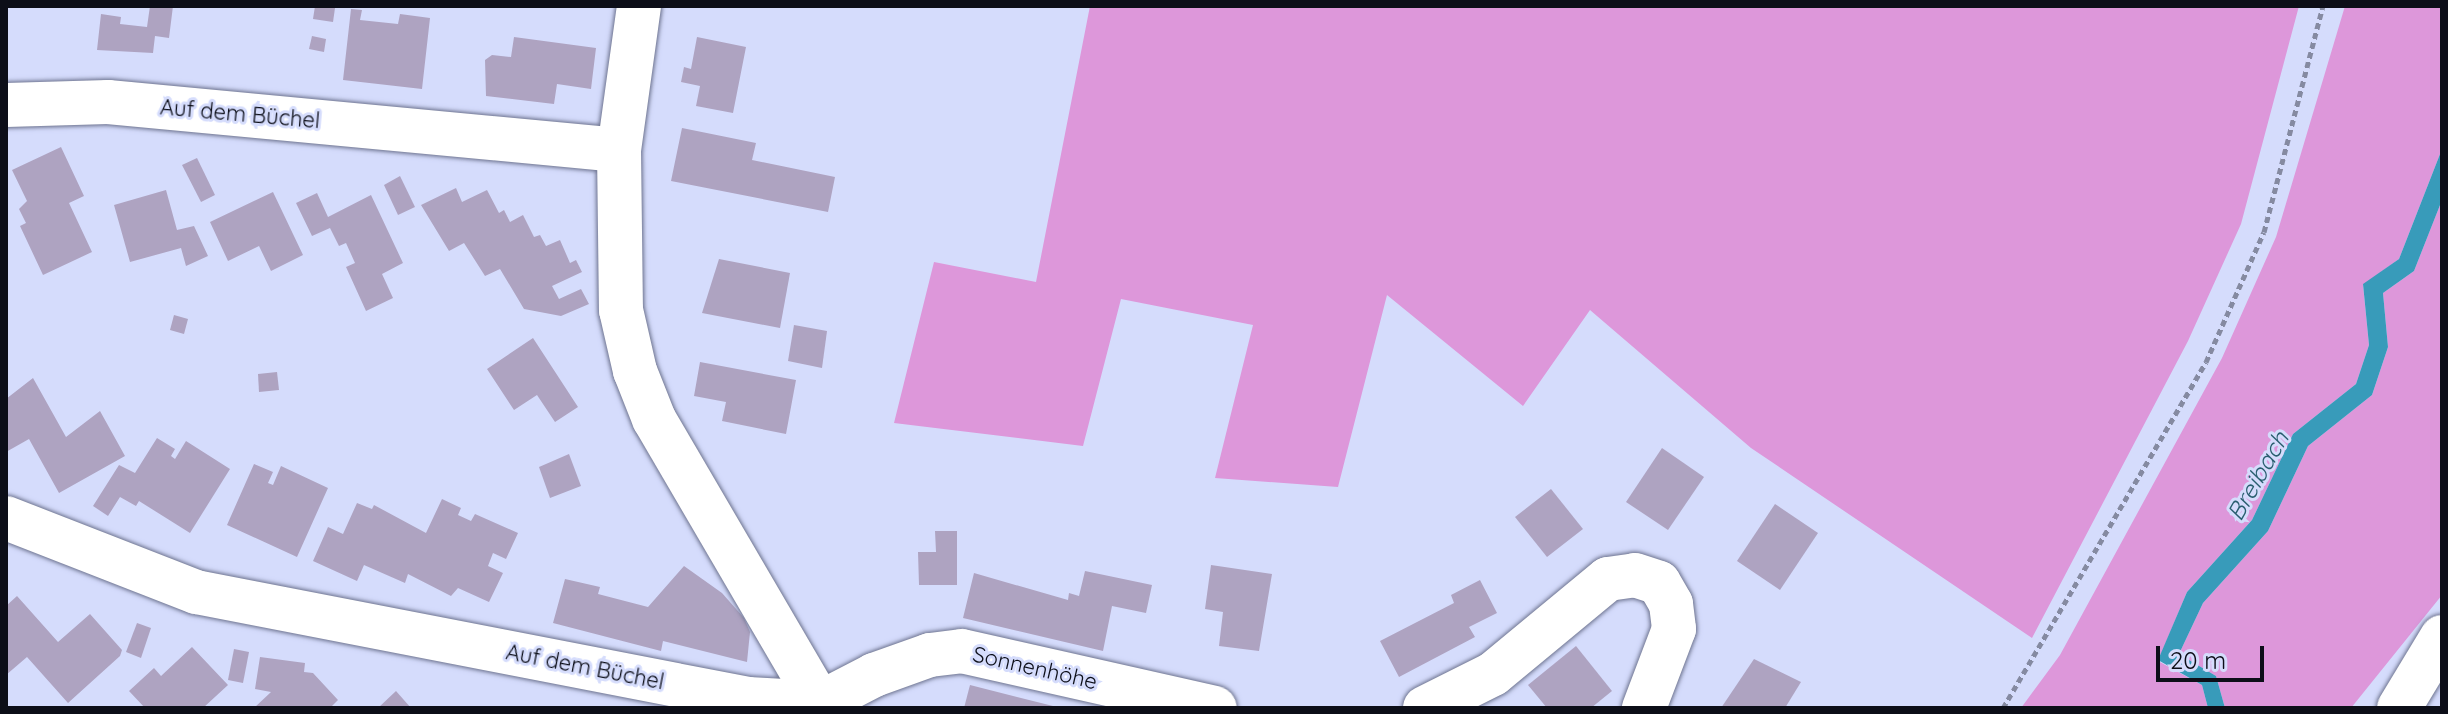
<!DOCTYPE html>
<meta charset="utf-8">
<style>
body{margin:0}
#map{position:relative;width:2448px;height:714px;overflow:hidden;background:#d5dcfc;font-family:Quicksand,sans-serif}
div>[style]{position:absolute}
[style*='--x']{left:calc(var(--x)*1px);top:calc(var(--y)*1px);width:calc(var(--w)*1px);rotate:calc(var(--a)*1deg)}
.green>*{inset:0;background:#dd97da}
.water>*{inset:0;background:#389bba}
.building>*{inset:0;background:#aea3c1}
.path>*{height:5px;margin-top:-2.5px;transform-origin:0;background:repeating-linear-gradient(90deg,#858aa1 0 6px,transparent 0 10px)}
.roads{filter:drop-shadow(0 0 2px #6e7490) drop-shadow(0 0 2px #6e7490)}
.minor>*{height:44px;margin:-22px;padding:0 22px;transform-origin:22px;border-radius:22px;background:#fff}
span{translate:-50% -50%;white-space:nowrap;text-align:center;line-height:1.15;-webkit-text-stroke:6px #d5dcfc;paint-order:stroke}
.street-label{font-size:22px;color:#0c0e18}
.water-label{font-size:24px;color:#295e6f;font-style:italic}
.frame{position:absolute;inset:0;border:8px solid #0c0e18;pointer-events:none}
.scale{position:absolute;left:2156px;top:646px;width:108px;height:36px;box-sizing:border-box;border:4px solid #0c0e18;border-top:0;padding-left:10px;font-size:24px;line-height:28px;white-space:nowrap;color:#0c0e18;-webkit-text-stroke:6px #d5dcfc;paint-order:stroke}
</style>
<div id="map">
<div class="green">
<div style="clip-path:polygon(1090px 6px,2299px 6px,2241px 224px,2188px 341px,2032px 638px,1751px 448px,1590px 310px,1523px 406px,1387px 295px,1338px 487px,1215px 478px,1253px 325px,1121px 299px,1083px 446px,894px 423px,934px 262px,1036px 282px)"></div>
<div style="clip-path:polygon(2345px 6px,2442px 6px,2442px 149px,2399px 259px,2363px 285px,2369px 345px,2356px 384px,2293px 434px,2252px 520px,2187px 592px,2158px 661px,2202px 685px,2208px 708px,2021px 708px,2060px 655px,2222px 358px,2276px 237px)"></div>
<div style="clip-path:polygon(2442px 200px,2442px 595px,2351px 708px,2225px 708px,2216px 676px,2179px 654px,2203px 603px,2268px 531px,2308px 446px,2372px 395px,2388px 347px,2383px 293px,2414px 271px)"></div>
</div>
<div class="water">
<div style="clip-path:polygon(2442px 149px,2442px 200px,2414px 271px,2383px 293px,2388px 347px,2372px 395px,2308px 446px,2268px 531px,2203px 603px,2179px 654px,2216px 676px,2225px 708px,2208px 708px,2202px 685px,2158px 660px,2187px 592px,2252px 520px,2293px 434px,2356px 384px,2369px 345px,2363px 284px,2399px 259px)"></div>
</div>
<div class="building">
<div style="clip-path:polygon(150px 6px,173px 6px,169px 38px,155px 36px,153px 53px,97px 50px,101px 14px,121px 17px,120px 24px,147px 27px)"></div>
<div style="clip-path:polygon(315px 6px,335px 8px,333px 22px,313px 19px)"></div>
<div style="clip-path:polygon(351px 9px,362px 10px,360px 20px,398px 24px,400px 14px,430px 18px,422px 89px,343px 80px)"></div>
<div style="clip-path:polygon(312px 36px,326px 39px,324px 52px,309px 49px)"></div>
<div style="clip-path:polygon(514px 37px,596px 48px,591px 89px,557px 84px,554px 104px,486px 96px,485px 60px,492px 55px,511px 57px)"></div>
<div style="clip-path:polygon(697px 37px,746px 47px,733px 113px,696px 106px,700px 86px,681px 82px,684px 67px,691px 69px)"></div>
<div style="clip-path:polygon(682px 128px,756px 143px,752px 160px,835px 177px,828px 212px,671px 181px)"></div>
<div style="clip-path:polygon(61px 147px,84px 196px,69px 203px,92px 252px,43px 275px,20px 226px,26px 223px,19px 209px,27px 201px,12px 170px)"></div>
<div style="clip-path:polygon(197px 158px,215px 195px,201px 202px,182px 165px)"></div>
<div style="clip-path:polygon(400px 176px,415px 207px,398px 215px,384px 185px)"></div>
<div style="clip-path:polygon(456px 188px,462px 202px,487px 190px,499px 213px,504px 210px,510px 222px,523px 215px,534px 237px,540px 235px,546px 246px,560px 240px,570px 263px,576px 260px,582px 272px,552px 286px,559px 299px,581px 289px,589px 304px,561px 316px,524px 309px,500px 269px,485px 276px,464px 243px,449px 251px,421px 205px)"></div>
<div style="clip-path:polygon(166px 190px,177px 230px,194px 226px,208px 256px,186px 266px,181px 248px,130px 262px,114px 205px)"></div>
<div style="clip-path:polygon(273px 192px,303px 255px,271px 271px,259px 246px,228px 261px,210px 222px)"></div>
<div style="clip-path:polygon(317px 193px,328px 217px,371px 195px,403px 263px,382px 274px,393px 298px,366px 311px,346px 267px,355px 263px,346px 243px,339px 246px,330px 228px,312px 236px,296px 203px)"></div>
<div style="clip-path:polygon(719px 259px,790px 273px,780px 328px,702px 313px)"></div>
<div style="clip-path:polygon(174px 315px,188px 319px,184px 334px,170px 330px)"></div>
<div style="clip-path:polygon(794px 325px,827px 331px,822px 368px,788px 361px)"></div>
<div style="clip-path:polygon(533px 338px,578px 407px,555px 422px,537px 395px,514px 410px,487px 369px)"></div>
<div style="clip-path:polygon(700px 362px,796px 380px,786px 434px,722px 421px,726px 402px,694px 396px)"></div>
<div style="clip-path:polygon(277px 372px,279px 390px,259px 392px,258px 374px)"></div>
<div style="clip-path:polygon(33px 378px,66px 437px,100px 411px,125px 456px,59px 493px,29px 439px,6px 452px,6px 399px)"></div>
<div style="clip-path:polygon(157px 438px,175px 449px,171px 456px,175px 459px,186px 441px,230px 469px,190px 533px,139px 501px,136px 506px,120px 497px,108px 516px,93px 506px,119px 465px,135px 473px)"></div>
<div style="clip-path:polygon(1662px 448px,1704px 477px,1668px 530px,1626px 502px)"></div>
<div style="clip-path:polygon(569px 454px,581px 486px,550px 498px,539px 467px)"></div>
<div style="clip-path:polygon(254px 464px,273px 472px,268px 483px,273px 485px,281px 466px,328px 488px,297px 557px,227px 525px)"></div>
<div style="clip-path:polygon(1551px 489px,1583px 529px,1547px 557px,1515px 517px)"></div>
<div style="clip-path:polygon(442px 499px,461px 508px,458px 515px,471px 521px,475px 514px,518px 533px,506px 559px,493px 553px,488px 566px,503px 573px,489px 602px,458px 588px,451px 596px,408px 574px,405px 583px,364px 565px,357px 581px,313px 561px,328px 527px,343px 534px,357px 503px,372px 509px,374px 505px,426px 533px)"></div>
<div style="clip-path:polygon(1775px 504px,1818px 533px,1780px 590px,1737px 561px)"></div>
<div style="clip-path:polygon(935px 531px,957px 531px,957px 585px,919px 585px,918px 552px,936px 552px)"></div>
<div style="clip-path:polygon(1211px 565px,1272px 574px,1259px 651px,1219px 646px,1223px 612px,1205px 609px)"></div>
<div style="clip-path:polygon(684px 566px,722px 593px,744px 618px,750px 632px,747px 662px,663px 641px,661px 651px,553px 623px,565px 579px,600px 587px,598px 594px,648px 607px)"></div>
<div style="clip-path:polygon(1085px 571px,1152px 585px,1146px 613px,1112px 606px,1103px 651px,963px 618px,974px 573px,1068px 600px,1069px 593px,1079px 596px)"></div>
<div style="clip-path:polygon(1480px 580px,1497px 613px,1469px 627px,1475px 637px,1399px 677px,1380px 641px,1454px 603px,1451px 595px)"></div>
<div style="clip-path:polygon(17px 596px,58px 642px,90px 614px,122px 650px,120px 656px,68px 703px,27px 657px,6px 675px,6px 606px)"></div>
<div style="clip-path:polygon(137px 623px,151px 628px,141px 658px,126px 652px)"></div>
<div style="clip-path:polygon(1576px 646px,1612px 691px,1591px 708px,1547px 708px,1528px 685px)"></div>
<div style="clip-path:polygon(192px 647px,228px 685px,203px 708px,145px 708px,129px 691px,154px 668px,161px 676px)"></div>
<div style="clip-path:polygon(234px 649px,249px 652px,243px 683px,228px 680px)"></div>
<div style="clip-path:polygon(260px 657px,305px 663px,304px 672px,313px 673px,338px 700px,330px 708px,254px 708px,271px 692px,255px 689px)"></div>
<div style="clip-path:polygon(1754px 659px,1801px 682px,1785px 708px,1721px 708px)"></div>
<div style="clip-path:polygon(970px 685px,1057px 707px,1056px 708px,964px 708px)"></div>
<div style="clip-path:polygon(396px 691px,411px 708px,378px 708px)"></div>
</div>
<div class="path">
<div style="--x:2003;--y:708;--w:401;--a:-59.6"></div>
<div style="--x:2206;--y:362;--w:142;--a:-66"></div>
<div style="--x:2264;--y:232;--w:234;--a:-75.4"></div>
</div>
<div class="roads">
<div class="minor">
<div style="--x:639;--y:6;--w:145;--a:97.9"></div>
<div style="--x:619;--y:150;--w:160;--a:89.3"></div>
<div style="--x:621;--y:310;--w:63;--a:77.1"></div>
<div style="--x:635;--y:371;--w:52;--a:68.4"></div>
<div style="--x:654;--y:419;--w:335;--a:59.7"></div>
<div style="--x:6;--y:105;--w:102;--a:-1.7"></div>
<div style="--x:108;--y:102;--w:513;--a:5.37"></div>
<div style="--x:6;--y:518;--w:204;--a:21.3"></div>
<div style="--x:196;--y:592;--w:562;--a:10.97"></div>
<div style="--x:748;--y:699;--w:72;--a:3.2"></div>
<div style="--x:820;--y:703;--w:61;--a:-27.4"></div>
<div style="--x:874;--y:675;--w:59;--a:-19.7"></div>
<div style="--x:930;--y:655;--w:32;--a:-7"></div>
<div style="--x:962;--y:651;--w:259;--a:12.7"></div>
<div style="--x:1425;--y:708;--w:76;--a:-26.6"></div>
<div style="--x:1493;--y:674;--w:149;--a:-39.6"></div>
<div style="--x:1608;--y:579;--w:27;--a:-8"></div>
<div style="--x:1635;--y:575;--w:25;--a:18"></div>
<div style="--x:1659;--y:583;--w:24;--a:60"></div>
<div style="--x:1671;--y:604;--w:25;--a:83"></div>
<div style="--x:1674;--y:629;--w:85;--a:110.8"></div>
<div style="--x:2399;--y:708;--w:83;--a:-58.8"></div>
</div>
</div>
<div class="street-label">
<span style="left:240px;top:114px;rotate:5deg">Auf dem Büchel</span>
<span style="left:585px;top:667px;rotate:11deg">Auf dem Büchel</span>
<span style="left:1035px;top:668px;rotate:13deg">Sonnenhöhe</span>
</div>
<div class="water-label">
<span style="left:2258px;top:476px;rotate:-60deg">Breibach</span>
</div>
<div class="frame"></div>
<div class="scale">20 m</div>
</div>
